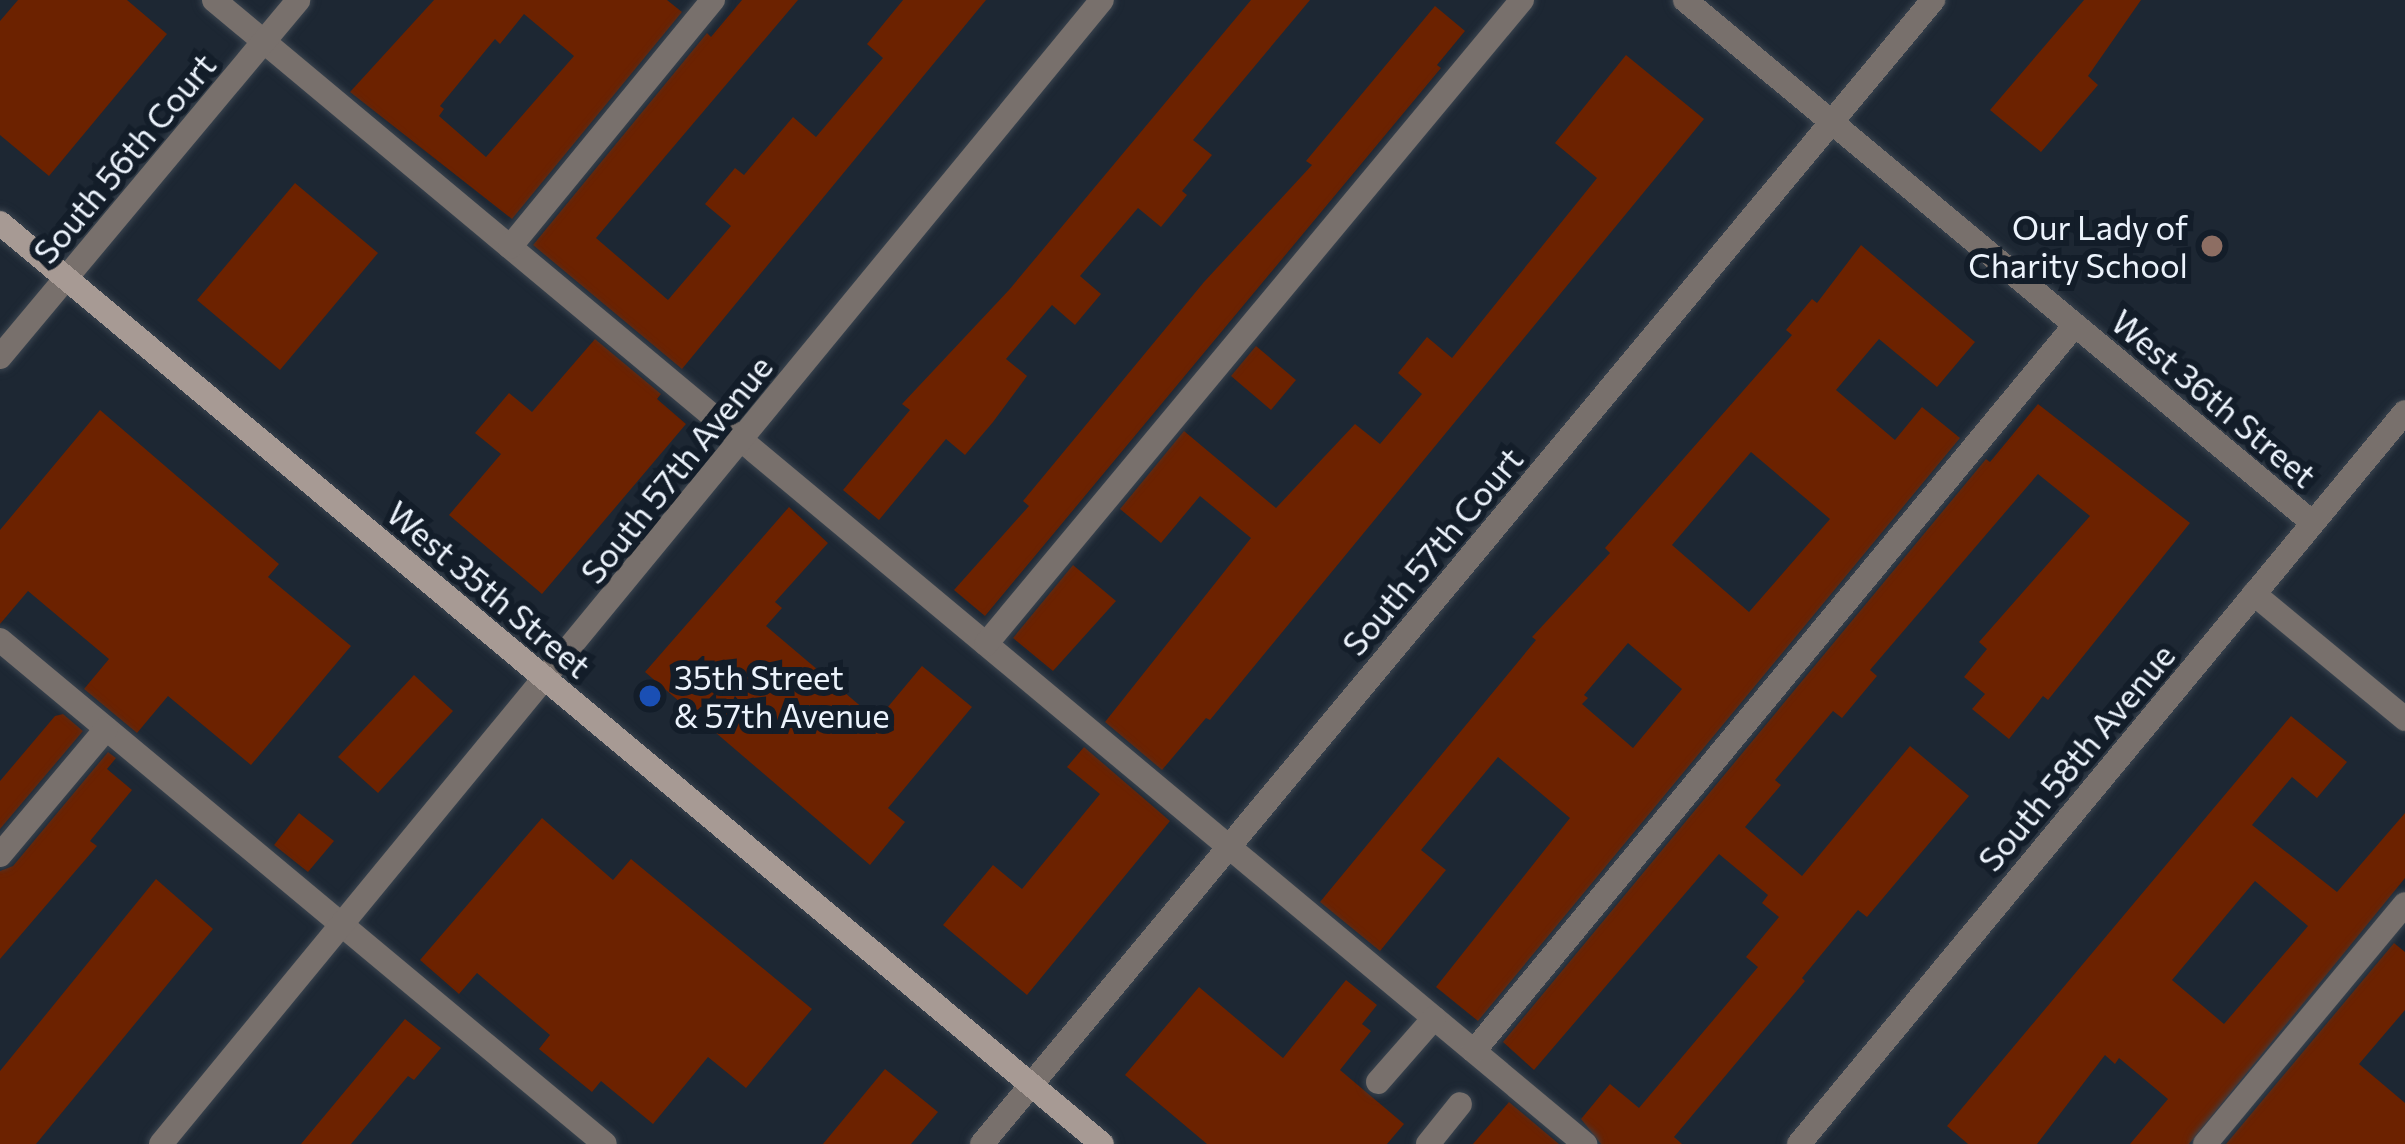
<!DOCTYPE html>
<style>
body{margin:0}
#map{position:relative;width:2405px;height:1144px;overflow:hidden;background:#1d2733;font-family:Commissioner,sans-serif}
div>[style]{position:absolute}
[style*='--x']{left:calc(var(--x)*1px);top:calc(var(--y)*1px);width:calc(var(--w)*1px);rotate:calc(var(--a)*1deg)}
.building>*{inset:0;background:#6c2200}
.roads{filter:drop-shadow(0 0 3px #3a444f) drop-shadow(0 0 3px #3a444f)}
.lane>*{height:24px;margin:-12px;padding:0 12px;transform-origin:12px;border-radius:12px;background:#78706c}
.street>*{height:24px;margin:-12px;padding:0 12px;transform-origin:12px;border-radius:12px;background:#78706c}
.secondary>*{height:24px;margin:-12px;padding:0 12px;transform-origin:12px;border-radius:12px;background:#a79a94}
.dots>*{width:33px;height:33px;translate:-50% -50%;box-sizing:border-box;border:6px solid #131d29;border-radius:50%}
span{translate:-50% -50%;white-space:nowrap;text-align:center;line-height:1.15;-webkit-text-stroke:12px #131d29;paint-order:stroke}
.street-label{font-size:33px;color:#ecf3fc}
.poi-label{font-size:33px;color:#ecf3fc}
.right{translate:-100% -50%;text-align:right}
.left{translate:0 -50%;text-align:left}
</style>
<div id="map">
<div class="building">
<div style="clip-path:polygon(18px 0,127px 0,167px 34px,49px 176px,0 135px,0 21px)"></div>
<div style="clip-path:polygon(evenodd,434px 0,667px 0,682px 12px,512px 219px,350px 92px,434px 0,524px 14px,574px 56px,486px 157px,439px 116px,444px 109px,440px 106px,495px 39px,500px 44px,524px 14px)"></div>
<div style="clip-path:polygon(742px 0,798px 0,596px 238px,668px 300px,731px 226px,705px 204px,735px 168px,744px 175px,793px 117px,816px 137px,883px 58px,867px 44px,903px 0,986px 0,682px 369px,533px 245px,707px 33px,711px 37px)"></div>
<div style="clip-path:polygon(1251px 0,1310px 0,1193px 140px,1212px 155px,1182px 191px,1187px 195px,1161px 227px,1138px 208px,1080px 276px,1101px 294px,1075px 325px,1052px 305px,1006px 359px,1027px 376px,993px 422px,965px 455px,946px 439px,879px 520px,843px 490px,910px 410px,902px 404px,1009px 290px)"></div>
<div style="clip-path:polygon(2084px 0,2141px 0,2088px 76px,2098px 85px,2041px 152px,1990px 110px)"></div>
<div style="clip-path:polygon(1435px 6px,1465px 31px,1437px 65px,1441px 68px,985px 616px,954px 590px,1029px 506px,1023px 501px,1204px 282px,1312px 165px,1306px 161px)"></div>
<div style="clip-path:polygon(1626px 55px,1704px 119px,1210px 720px,1206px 718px,1162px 770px,1105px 722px,1251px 538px,1200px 496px,1161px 543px,1120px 509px,1184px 431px,1276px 508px,1355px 424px,1380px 444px,1422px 394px,1398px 373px,1427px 337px,1452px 358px,1597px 178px,1555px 143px)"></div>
<div style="clip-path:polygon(295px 183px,378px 253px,280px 370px,197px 300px)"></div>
<div style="clip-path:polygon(evenodd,1861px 245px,1975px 342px,1937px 387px,1879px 339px,1836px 390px,1895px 440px,1922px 407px,1960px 438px,1478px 1021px,1436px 987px,1570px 818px,1498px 757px,1421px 850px,1446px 870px,1380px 951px,1320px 902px,1536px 640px,1532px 637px,1610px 553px,1605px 548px,1792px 335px,1786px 330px,1812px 299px,1817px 303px,1861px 245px,1751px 452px,1830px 519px,1749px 612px,1672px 545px,1751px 452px,1861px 245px,1628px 643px,1682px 689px,1633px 748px,1582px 704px,1588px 698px,1584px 695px,1628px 643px)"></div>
<div style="clip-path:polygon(595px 339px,661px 394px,657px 399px,686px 424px,542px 594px,449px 515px,501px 454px,475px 433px,509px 393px,532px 412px)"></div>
<div style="clip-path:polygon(1256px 346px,1296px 380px,1271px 410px,1231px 376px)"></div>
<div style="clip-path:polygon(2038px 404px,2190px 523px,2048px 700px,2043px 696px,2009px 739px,1972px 709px,1985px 694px,1964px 677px,1987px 649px,1979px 642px,2090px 516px,2038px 474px,1870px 670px,1877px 676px,1842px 718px,1833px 711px,1775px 780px,1781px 785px,1745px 827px,1802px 876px,1910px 746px,1969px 796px,1867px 917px,1858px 910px,1802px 978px,1805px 981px,1674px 1137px,1682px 1144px,1601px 1144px,1581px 1119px,1610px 1084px,1639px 1108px,1758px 967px,1746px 957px,1779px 917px,1762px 903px,1768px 895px,1719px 854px,1534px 1070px,1503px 1042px,1986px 459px,1990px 462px)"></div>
<div style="clip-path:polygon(100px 410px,279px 564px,268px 577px,351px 646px,251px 765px,168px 696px,137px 733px,84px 689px,109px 659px,28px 591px,0 624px,0 530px)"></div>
<div style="clip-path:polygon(789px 507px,828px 543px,775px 602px,782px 608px,766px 626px,877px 720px,922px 666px,972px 707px,888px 808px,905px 822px,870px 865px,645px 672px)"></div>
<div style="clip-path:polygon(1073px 565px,1116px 601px,1053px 671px,1013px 638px)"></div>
<div style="clip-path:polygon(414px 675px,453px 711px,378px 793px,338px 757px)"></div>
<div style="clip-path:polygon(63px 714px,83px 731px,0 829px,0 781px,55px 716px)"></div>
<div style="clip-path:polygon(evenodd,2291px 716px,2347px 762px,2317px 798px,2292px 777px,2252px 825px,2337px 892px,2405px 813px,2405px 878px,2189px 1144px,2130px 1144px,2168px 1099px,2119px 1058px,2115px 1064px,2105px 1055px,2037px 1144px,1968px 1144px,1947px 1126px,2291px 716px,2255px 881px,2308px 926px,2224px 1024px,2172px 980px,2255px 881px)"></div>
<div style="clip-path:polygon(1084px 747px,1170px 821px,1027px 995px,943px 925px,993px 865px,1022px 889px,1100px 794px,1067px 767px)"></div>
<div style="clip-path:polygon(108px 752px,116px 758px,107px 769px,132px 790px,90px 841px,97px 846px,0 959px,0 871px,13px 866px)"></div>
<div style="clip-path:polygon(299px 813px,334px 841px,308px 872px,274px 845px)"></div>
<div style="clip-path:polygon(542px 818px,613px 880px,631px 859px,812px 1009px,746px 1088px,708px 1057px,653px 1124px,601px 1081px,592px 1092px,539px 1049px,550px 1035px,477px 973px,459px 994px,420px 960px)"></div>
<div style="clip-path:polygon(156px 879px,213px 929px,36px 1144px,0 1144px,0 1071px)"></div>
<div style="clip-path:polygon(2394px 943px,2405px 952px,2405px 1010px,2359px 1064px,2405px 1103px,2405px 1144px,2226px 1144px)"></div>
<div style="clip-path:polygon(1346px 980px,1377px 1005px,1362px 1024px,1371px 1031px,1340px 1070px,1404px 1124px,1387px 1144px,1207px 1144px,1125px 1075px,1199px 987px,1283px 1058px)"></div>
<div style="clip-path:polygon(405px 1019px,441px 1048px,414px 1080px,408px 1076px,351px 1144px,301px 1144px)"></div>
<div style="clip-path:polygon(885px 1069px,938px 1112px,911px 1144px,823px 1144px)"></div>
<div style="clip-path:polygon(1509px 1102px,1559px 1144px,1473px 1144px)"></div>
</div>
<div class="roads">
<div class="lane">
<div style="--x:214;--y:0;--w:1786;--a:39.84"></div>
<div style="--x:510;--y:247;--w:320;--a:-50.6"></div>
<div style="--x:0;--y:640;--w:787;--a:39.8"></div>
<div style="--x:986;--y:644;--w:838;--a:-50.23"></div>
<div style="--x:0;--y:855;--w:165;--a:-49.9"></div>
<div style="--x:1474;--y:1051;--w:942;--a:-50.38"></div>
<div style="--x:1378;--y:1082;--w:85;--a:-48.8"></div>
<div style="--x:1428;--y:1144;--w:51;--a:-51.3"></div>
<div style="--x:2205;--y:1144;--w:312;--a:-50.2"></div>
</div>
<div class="street">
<div style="--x:1685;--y:0;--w:817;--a:39.79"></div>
<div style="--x:0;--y:357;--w:465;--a:-50.1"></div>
<div style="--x:2254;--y:594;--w:196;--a:39.6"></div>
<div style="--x:161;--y:1144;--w:1481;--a:-50.56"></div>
<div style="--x:982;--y:1144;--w:1488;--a:-50.26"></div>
<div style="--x:1799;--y:1144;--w:950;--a:-50.38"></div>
</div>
<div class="secondary">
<div style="--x:0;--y:223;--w:1436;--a:39.89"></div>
</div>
</div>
<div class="dots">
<div style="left:2212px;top:246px;background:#8d6e63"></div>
<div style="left:650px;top:696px;background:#1a4fb4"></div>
</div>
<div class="street-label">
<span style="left:124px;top:158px;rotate:-50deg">South 56th Court</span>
<span style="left:2214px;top:398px;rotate:40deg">West 36th Street</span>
<span style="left:676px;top:469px;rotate:-51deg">South 57th Avenue</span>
<span style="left:1432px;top:551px;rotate:-50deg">South 57th Court</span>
<span style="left:489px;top:589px;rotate:40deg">West 35th Street</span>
<span style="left:2076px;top:757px;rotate:-50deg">South 58th Avenue</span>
</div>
<div class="poi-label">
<span class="right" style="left:2188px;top:246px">Our Lady of<br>Charity School</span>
<span class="left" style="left:674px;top:696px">35th Street<br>&amp; 57th Avenue</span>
</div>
</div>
